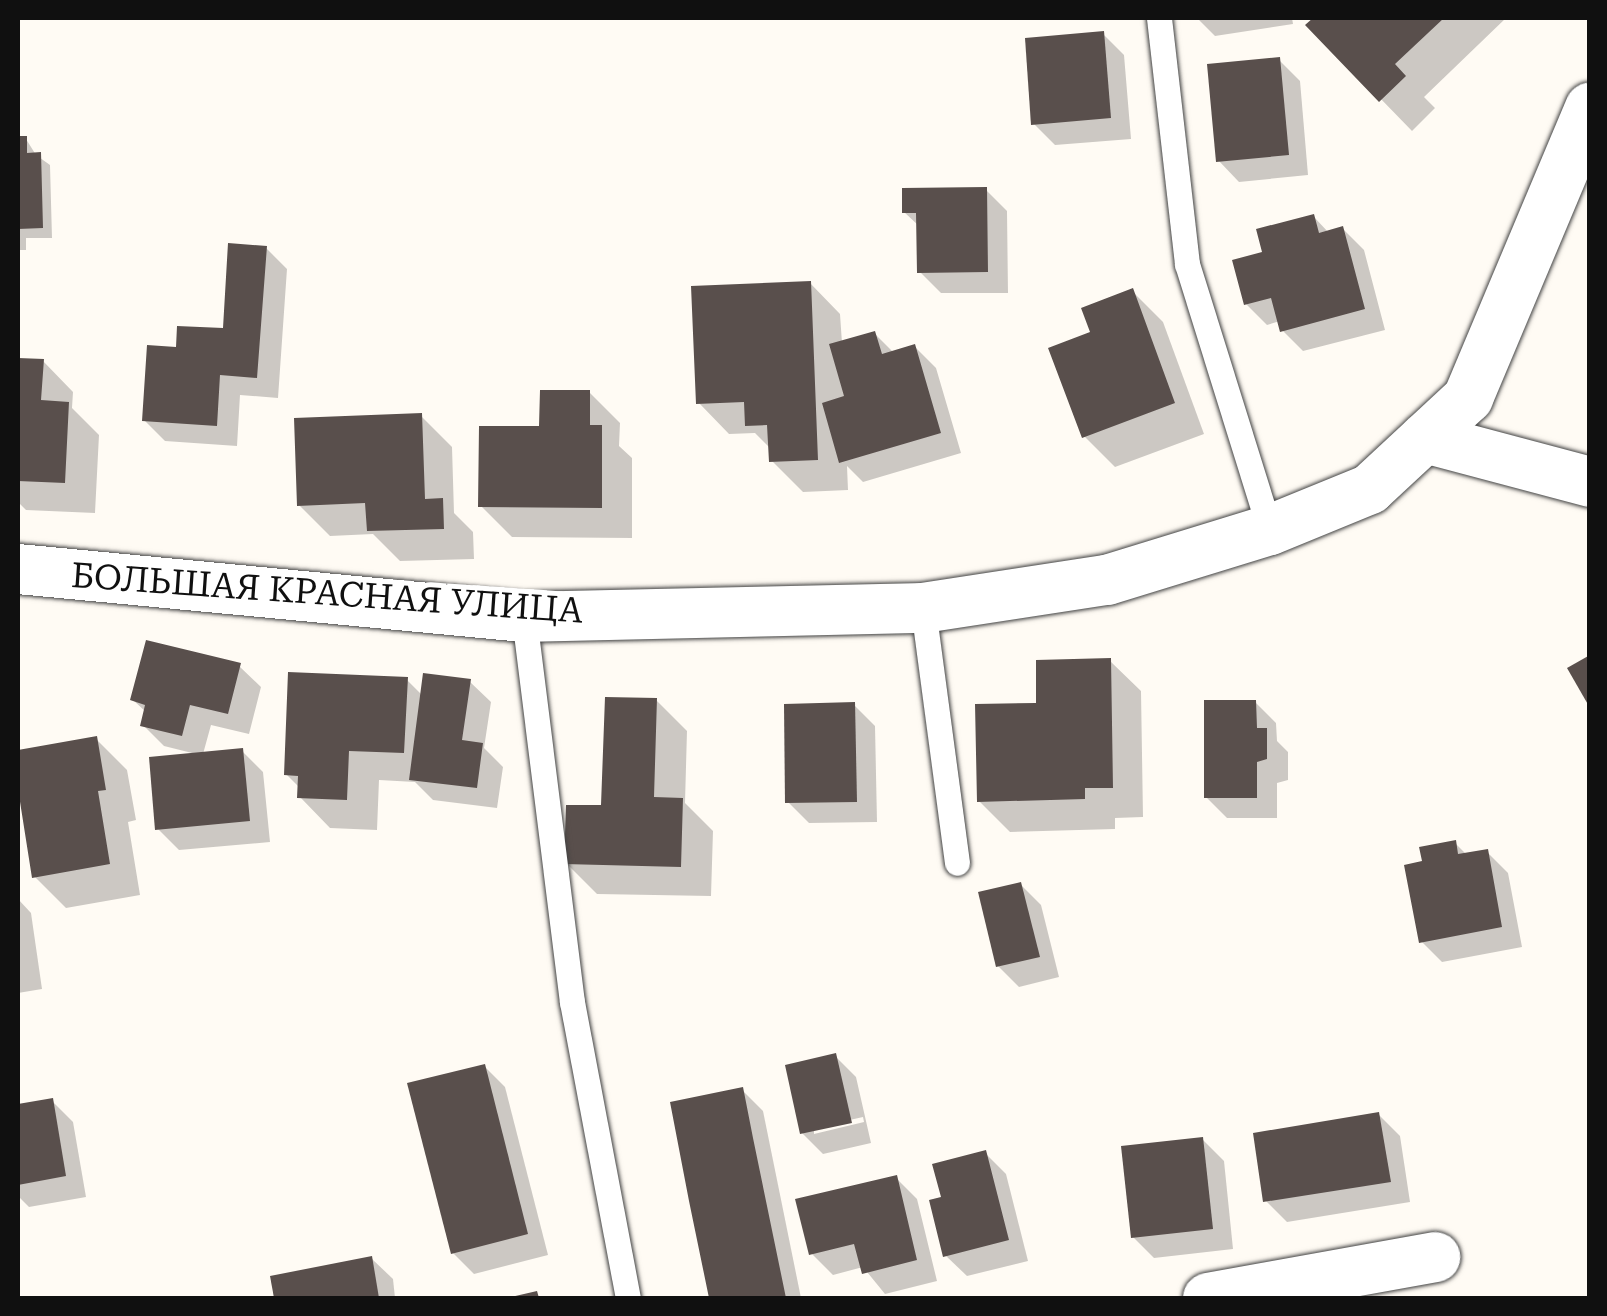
<!DOCTYPE html>
<meta charset="utf-8">
<style>
body{margin:0}
#map{position:relative;width:1607px;height:1316px;overflow:hidden;background:#fffbf4;font-family:"Roboto Serif",serif}
div>[style]{position:absolute}
[style*='--x']{left:calc(var(--x)*1px);top:calc(var(--y)*1px);width:calc(var(--w)*1px);rotate:calc(var(--a)*1deg)}
.shadow>*{inset:0;background:#0003}
.building>*{inset:0;background:#594f4c}
.roads{filter:drop-shadow(0 0 2px #434343) drop-shadow(0 0 2px #434343)}
.service>*{height:25px;margin:-12.5px;padding:0 12.5px;transform-origin:12.5px;border-radius:12.5px;background:#fff}
.minor>*{height:50px;margin:-25px;padding:0 25px;transform-origin:25px;border-radius:25px;background:#fff}
span{translate:-50% -50%;white-space:nowrap;text-align:center;line-height:1.15;-webkit-text-stroke:10px #fff;paint-order:stroke}
.street-label{font-size:35px;color:#101010}
.frame{position:absolute;inset:0;border:20px solid #101010;pointer-events:none}
</style>
<div id="map">
<div class="shadow">
<div style="clip-path:polygon(1197px 18px,1292px 18px,1293px 24px,1215px 36px)"></div>
<div style="clip-path:polygon(1316px 18px,1506px 18px,1424px 97px,1435px 108px,1412px 131px,1309px 25px)"></div>
<div style="clip-path:polygon(1103px 34px,1124px 55px,1131px 139px,1055px 145px,1034px 124px)"></div>
<div style="clip-path:polygon(1279px 60px,1300px 81px,1308px 175px,1239px 182px,1218px 160px)"></div>
<div style="clip-path:polygon(18px 139px,26px 139px,36px 155px,50px 165px,52px 238px,26px 238px,26px 250px,18px 250px)"></div>
<div style="clip-path:polygon(986px 190px,1007px 211px,1008px 293px,941px 293px,920px 272px,919px 226px,904px 212px)"></div>
<div style="clip-path:polygon(1314px 217px,1329px 233px,1343px 229px,1364px 250px,1385px 330px,1303px 351px,1282px 330px,1280px 321px,1267px 325px,1246px 304px)"></div>
<div style="clip-path:polygon(266px 248px,287px 269px,278px 398px,240px 395px,237px 446px,165px 441px,144px 420px,178px 350px,225px 331px)"></div>
<div style="clip-path:polygon(810px 283px,840px 314px,842px 343px,874px 333px,894px 353px,915px 347px,936px 368px,961px 453px,863px 482px,847px 466px,848px 490px,803px 492px,772px 461px,771px 449px,755px 433px,729px 434px,699px 403px)"></div>
<div style="clip-path:polygon(1132px 291px,1163px 322px,1204px 434px,1115px 467px,1084px 436px,1093px 334px)"></div>
<div style="clip-path:polygon(18px 360px,43px 361px,73px 392px,72px 408px,99px 435px,95px 513px,26px 510px,18px 502px)"></div>
<div style="clip-path:polygon(589px 392px,620px 423px,619px 446px,632px 458px,632px 538px,512px 537px,481px 506px)"></div>
<div style="clip-path:polygon(421px 416px,452px 447px,454px 513px,473px 532px,474px 559px,400px 561px,373px 534px,330px 536px,299px 505px)"></div>
<div style="clip-path:polygon(1110px 661px,1141px 691px,1143px 817px,1115px 818px,1115px 829px,1010px 832px,979px 801px)"></div>
<div style="clip-path:polygon(239px 666px,261px 687px,249px 734px,211px 725px,203px 754px,242px 751px,263px 772px,270px 842px,179px 850px,158px 829px,196px 754px,164px 746px,143px 725px,146px 712px,133px 700px)"></div>
<div style="clip-path:polygon(407px 680px,422px 695px,469px 681px,491px 702px,484px 748px,503px 767px,497px 808px,433px 800px,415px 782px,379px 780px,377px 830px,330px 828px,300px 797px,300px 788px,286px 774px)"></div>
<div style="clip-path:polygon(656px 700px,687px 731px,685px 803px,713px 831px,711px 896px,597px 894px,566px 863px,604px 808px)"></div>
<div style="clip-path:polygon(1255px 702px,1276px 723px,1277px 741px,1288px 752px,1288px 780px,1277px 783px,1277px 818px,1227px 818px,1206px 797px)"></div>
<div style="clip-path:polygon(854px 705px,875px 726px,877px 822px,809px 823px,788px 802px)"></div>
<div style="clip-path:polygon(96px 739px,127px 770px,136px 820px,128px 822px,140px 895px,66px 908px,35px 877px,18px 752px)"></div>
<div style="clip-path:polygon(1455px 843px,1467px 855px,1487px 852px,1508px 873px,1522px 947px,1442px 962px,1421px 941px,1425px 863px)"></div>
<div style="clip-path:polygon(1020px 884px,1041px 905px,1059px 977px,1019px 987px,998px 966px)"></div>
<div style="clip-path:polygon(18px 899px,31px 913px,42px 989px,18px 993px)"></div>
<div style="clip-path:polygon(evenodd,835px 1056px,856px 1077px,871px 1143px,823px 1154px,802px 1133px,835px 1056px,863px 1117px,864px 1122px,814px 1134px,814px 1128px,863px 1117px)"></div>
<div style="clip-path:polygon(484px 1066px,505px 1087px,548px 1255px,474px 1274px,453px 1253px)"></div>
<div style="clip-path:polygon(742px 1090px,763px 1111px,801px 1298px,712px 1298px,673px 1104px)"></div>
<div style="clip-path:polygon(52px 1101px,73px 1122px,86px 1197px,29px 1207px,18px 1196px,18px 1107px)"></div>
<div style="clip-path:polygon(1379px 1115px,1400px 1136px,1410px 1202px,1287px 1222px,1266px 1201px)"></div>
<div style="clip-path:polygon(1203px 1140px,1224px 1161px,1233px 1249px,1154px 1258px,1133px 1237px)"></div>
<div style="clip-path:polygon(985px 1153px,1006px 1174px,1028px 1261px,967px 1276px,945px 1255px)"></div>
<div style="clip-path:polygon(896px 1178px,917px 1199px,937px 1281px,885px 1294px,863px 1267px,833px 1275px,812px 1254px)"></div>
<div style="clip-path:polygon(371px 1258px,393px 1279px,395px 1298px,276px 1298px,273px 1278px)"></div>
</div>
<div class="building">
<div style="clip-path:polygon(1313px 18px,1444px 18px,1395px 64px,1406px 76px,1379px 102px,1305px 25px)"></div>
<div style="clip-path:polygon(1104px 31px,1111px 118px,1031px 125px,1025px 38px)"></div>
<div style="clip-path:polygon(1280px 57px,1289px 155px,1216px 162px,1207px 64px)"></div>
<div style="clip-path:polygon(18px 136px,27px 136px,27px 153px,41px 152px,43px 228px,18px 229px)"></div>
<div style="clip-path:polygon(987px 187px,988px 272px,917px 273px,916px 213px,902px 213px,902px 188px)"></div>
<div style="clip-path:polygon(1314px 214px,1319px 233px,1343px 226px,1365px 309px,1280px 332px,1271px 298px,1244px 305px,1232px 260px,1262px 252px,1256px 229px)"></div>
<div style="clip-path:polygon(228px 243px,267px 246px,257px 378px,220px 375px,217px 426px,142px 421px,147px 345px,176px 347px,177px 326px,223px 328px)"></div>
<div style="clip-path:polygon(811px 281px,818px 460px,769px 462px,767px 425px,745px 426px,744px 402px,696px 404px,691px 286px)"></div>
<div style="clip-path:polygon(1133px 288px,1175px 403px,1082px 438px,1048px 348px,1090px 332px,1081px 308px)"></div>
<div style="clip-path:polygon(875px 331px,882px 354px,915px 344px,941px 433px,839px 463px,822px 403px,844px 396px,829px 344px)"></div>
<div style="clip-path:polygon(18px 358px,44px 359px,41px 400px,69px 402px,65px 483px,18px 481px)"></div>
<div style="clip-path:polygon(540px 390px,590px 390px,590px 425px,602px 425px,602px 508px,478px 507px,479px 426px,539px 426px)"></div>
<div style="clip-path:polygon(422px 413px,425px 499px,443px 498px,444px 529px,367px 531px,365px 503px,297px 506px,294px 418px)"></div>
<div style="clip-path:polygon(146px 640px,241px 663px,228px 714px,190px 705px,182px 736px,140px 726px,145px 705px,130px 700px)"></div>
<div style="clip-path:polygon(1590px 655px,1590px 708px,1567px 668px)"></div>
<div style="clip-path:polygon(1111px 658px,1113px 788px,1085px 788px,1085px 799px,977px 802px,975px 704px,1036px 703px,1036px 660px)"></div>
<div style="clip-path:polygon(288px 672px,408px 677px,404px 753px,349px 751px,347px 800px,297px 798px,298px 776px,284px 775px)"></div>
<div style="clip-path:polygon(423px 673px,471px 679px,462px 740px,483px 743px,477px 788px,409px 780px)"></div>
<div style="clip-path:polygon(605px 697px,657px 698px,654px 797px,683px 798px,681px 867px,564px 864px,566px 805px,601px 805px)"></div>
<div style="clip-path:polygon(1204px 700px,1256px 700px,1257px 728px,1267px 728px,1267px 759px,1257px 762px,1257px 798px,1204px 798px)"></div>
<div style="clip-path:polygon(855px 702px,857px 802px,785px 803px,784px 704px)"></div>
<div style="clip-path:polygon(97px 736px,106px 790px,98px 791px,110px 864px,32px 878px,18px 789px,18px 750px)"></div>
<div style="clip-path:polygon(243px 748px,250px 821px,155px 830px,149px 757px)"></div>
<div style="clip-path:polygon(1456px 840px,1458px 854px,1488px 849px,1502px 927px,1419px 943px,1404px 865px,1422px 861px,1419px 847px)"></div>
<div style="clip-path:polygon(1021px 882px,1040px 957px,996px 967px,978px 892px)"></div>
<div style="clip-path:polygon(836px 1053px,852px 1123px,800px 1134px,785px 1065px)"></div>
<div style="clip-path:polygon(485px 1064px,528px 1234px,451px 1254px,407px 1083px)"></div>
<div style="clip-path:polygon(743px 1087px,753px 1138px,786px 1298px,709px 1298px,689px 1201px,670px 1102px)"></div>
<div style="clip-path:polygon(53px 1098px,66px 1176px,18px 1185px,18px 1104px)"></div>
<div style="clip-path:polygon(1379px 1112px,1391px 1182px,1263px 1202px,1253px 1133px)"></div>
<div style="clip-path:polygon(1203px 1137px,1213px 1229px,1131px 1238px,1121px 1146px)"></div>
<div style="clip-path:polygon(986px 1150px,1009px 1240px,943px 1257px,929px 1200px,941px 1197px,932px 1164px)"></div>
<div style="clip-path:polygon(897px 1175px,917px 1260px,862px 1274px,854px 1244px,809px 1255px,795px 1199px)"></div>
<div style="clip-path:polygon(372px 1256px,379px 1298px,274px 1298px,270px 1276px)"></div>
<div style="clip-path:polygon(537px 1291px,539px 1298px,511px 1298px,511px 1297px)"></div>
</div>
<div class="roads">
<div class="service">
<div style="--x:1159;--y:18;--w:248;--a:83.5"></div>
<div style="--x:1187;--y:264;--w:279;--a:72.7"></div>
<div style="--x:923;--y:608;--w:257;--a:82.4"></div>
<div style="--x:524;--y:617;--w:388;--a:82.9"></div>
<div style="--x:572;--y:1002;--w:301;--a:79.3"></div>
</div>
<div class="minor">
<div style="--x:1425;--y:438;--w:171;--a:14.9"></div>
<div style="--x:18;--y:569;--w:508;--a:5.42"></div>
<div style="--x:524;--y:617;--w:399;--a:-1.3"></div>
<div style="--x:923;--y:608;--w:186;--a:-8.7"></div>
<div style="--x:1107;--y:580;--w:170;--a:-17.1"></div>
<div style="--x:1270;--y:530;--w:108;--a:-22.3"></div>
<div style="--x:1370;--y:489;--w:134;--a:-42.9"></div>
<div style="--x:1468;--y:398;--w:315;--a:-67.2"></div>
<div style="--x:1208;--y:1298;--w:231;--a:-10.2"></div>
</div>
</div>
<div class="street-label">
<span style="left:327px;top:594px;rotate:4deg">БОЛЬШАЯ КРАСНАЯ УЛИЦА</span>
</div>
<div class="frame"></div>
</div>
